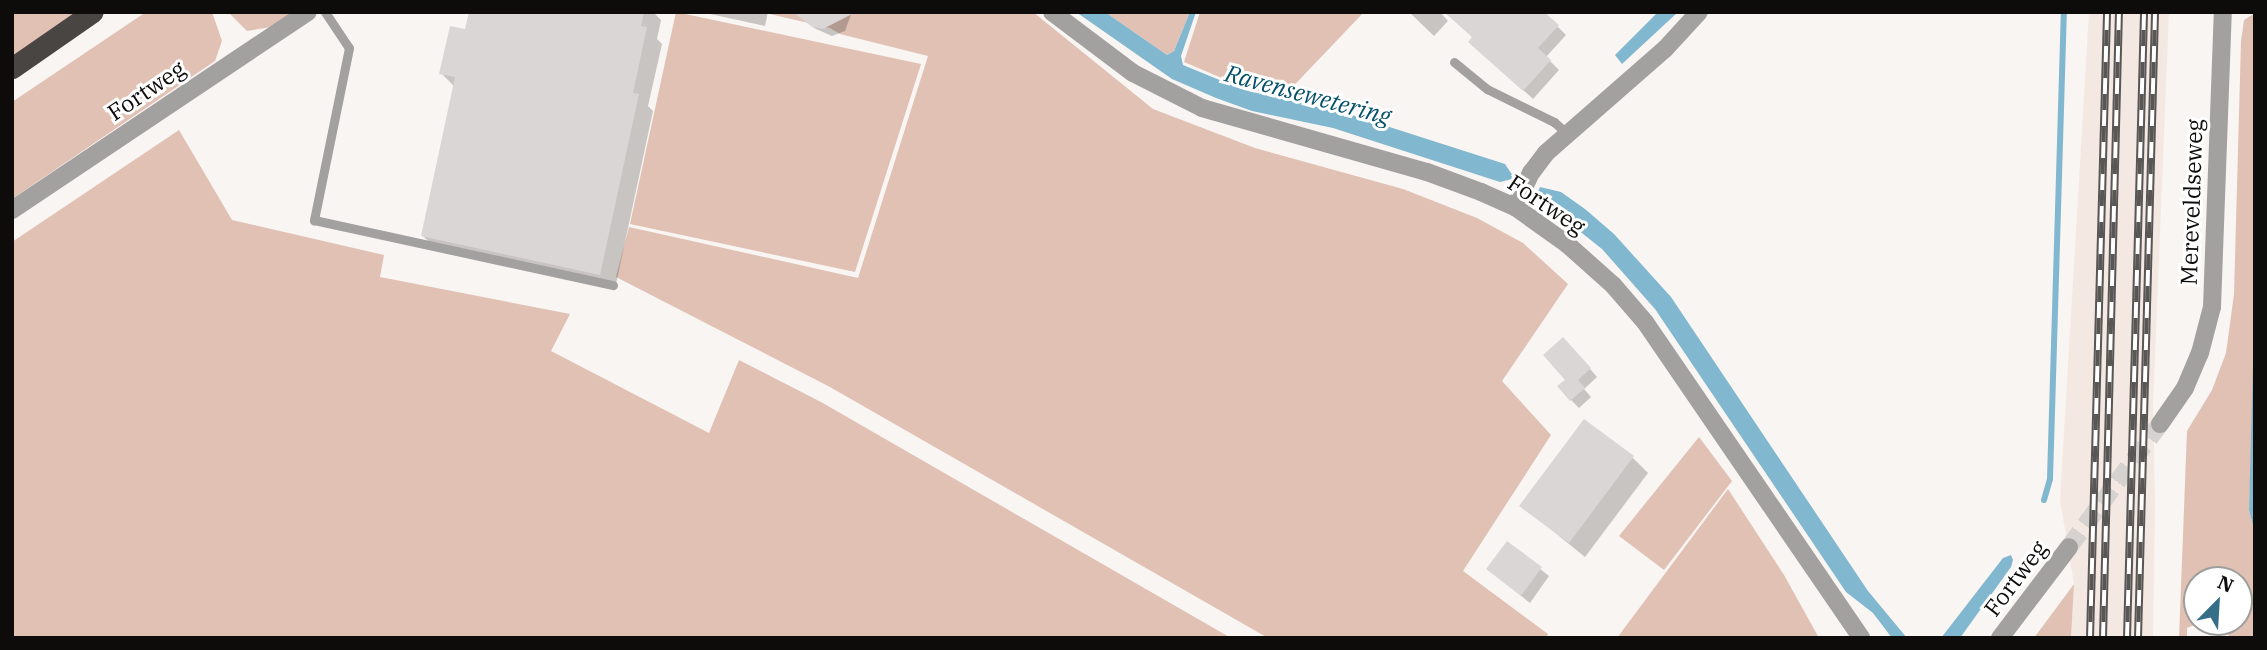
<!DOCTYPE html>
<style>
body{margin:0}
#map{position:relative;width:2267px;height:650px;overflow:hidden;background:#f9f5f3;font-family:"IBM Plex Serif",serif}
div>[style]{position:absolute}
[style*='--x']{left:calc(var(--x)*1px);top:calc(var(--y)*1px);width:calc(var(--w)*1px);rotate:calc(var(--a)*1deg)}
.built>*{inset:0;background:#f4e8e3}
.green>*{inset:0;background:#e0c1b4}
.water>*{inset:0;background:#81b7cf}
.shadow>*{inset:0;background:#0003}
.stream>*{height:6px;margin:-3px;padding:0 3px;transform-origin:3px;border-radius:3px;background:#81b7cf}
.building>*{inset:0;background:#dad6d5}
.minor-tunnel>*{height:18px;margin-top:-9px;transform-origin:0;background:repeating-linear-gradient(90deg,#d6d2d0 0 18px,transparent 0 27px)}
.service>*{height:9px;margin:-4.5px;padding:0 4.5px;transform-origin:4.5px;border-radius:4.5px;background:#a3a1a0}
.minor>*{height:18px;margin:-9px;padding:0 9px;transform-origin:9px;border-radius:9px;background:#a3a1a0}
.motorway>*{height:21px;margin:-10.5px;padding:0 10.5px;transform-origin:10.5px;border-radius:10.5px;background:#484543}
.rail>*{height:8px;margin-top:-4px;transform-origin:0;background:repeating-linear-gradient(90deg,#fff 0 16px,#595756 0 32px);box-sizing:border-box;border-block:2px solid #595756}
span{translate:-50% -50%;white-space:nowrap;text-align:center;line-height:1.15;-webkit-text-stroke:6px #fff;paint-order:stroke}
.street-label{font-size:23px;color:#0d0c0b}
.water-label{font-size:24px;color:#055169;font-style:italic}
.frame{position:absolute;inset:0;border:14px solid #0d0c0b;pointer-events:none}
.north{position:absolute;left:2183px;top:566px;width:70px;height:70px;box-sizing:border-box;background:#fff;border:2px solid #9e9e9d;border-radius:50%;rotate:24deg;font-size:19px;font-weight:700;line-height:28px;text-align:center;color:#0d0c0b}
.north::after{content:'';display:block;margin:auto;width:24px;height:32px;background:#346f87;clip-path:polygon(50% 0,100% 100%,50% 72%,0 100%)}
</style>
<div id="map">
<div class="built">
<div style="clip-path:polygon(2089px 12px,2169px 12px,2153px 406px,2155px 504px,2153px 638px,2071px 638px,2074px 584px,2060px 500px)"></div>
</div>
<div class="green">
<div style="clip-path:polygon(12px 12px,87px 12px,12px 63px)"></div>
<div style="clip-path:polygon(146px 12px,212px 12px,222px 41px,215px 61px,12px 199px,12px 102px)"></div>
<div style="clip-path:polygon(228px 12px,286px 12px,289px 16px,271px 27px,247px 31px)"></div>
<div style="clip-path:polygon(676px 12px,921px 64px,855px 272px,630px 224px)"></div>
<div style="clip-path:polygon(761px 12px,1033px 12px,1153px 109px,1255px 148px,1403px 189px,1477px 218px,1523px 243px,1568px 284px,1502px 381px,1551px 435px,1463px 571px,1548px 634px,1546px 638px,1268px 638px,830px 387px,616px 277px,629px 227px,858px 278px,928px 56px,840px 34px,830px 28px)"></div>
<div style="clip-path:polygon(1105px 12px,1190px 12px,1174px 51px,1167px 55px)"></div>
<div style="clip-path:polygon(1200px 12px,1364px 12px,1282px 98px,1229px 81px,1184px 62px)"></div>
<div style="clip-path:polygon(evenodd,2255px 13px,2255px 364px,2249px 510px,2255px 533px,2255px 638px,2230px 638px,2225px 629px,2194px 625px,2187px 628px,2187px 638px,2179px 638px,2187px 431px,2212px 390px,2226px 353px,2234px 294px,2241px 41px,2244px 20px,2255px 13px,2197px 580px,2239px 580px,2239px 622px,2197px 622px,2197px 580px)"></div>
<div style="clip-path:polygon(179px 130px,232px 220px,384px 255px,380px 277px,570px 314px,551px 351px,709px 433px,739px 360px,821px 402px,1231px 638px,12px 638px,12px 242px)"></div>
<div style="clip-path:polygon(1699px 437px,1732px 481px,1664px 570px,1619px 536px)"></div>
<div style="clip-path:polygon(1728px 489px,1784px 575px,1819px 638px,1617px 638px)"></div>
<div style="clip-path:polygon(2074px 584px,2071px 638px,2034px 638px)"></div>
</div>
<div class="water">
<div style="clip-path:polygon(1076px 12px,1105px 12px,1167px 55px,1174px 51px,1190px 12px,1196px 12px,1181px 56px,1183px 65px,1244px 90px,1352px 115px,1505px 164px,1513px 176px,1512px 179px,1500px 182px,1333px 128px,1252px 111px,1216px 98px,1172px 79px)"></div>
<div style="clip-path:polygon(1658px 12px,1678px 12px,1622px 64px,1615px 55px)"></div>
<div style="clip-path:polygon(1540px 187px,1561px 192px,1585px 209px,1614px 234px,1671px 297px,1868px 591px,1907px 638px,1892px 638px,1873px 613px,1846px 592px,1655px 309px,1602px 249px,1543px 202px,1537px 194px)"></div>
<div style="clip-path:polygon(2255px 289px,2255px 533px,2249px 510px)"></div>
<div style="clip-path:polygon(2011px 555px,2013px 560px,2011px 567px,1960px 638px,1941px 638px,2003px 558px)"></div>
</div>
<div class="shadow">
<div style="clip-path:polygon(471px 12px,653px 12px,661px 20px,657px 39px,662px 44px,648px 106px,653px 111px,615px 289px,438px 251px,423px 236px,455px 87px,441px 73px,467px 31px)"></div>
<div style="clip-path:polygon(701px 12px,768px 12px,765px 26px)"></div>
<div style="clip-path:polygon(852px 12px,845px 31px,832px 36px,814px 28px,806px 20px)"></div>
<div style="clip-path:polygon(1409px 12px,1440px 12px,1448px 21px,1434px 36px)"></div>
<div style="clip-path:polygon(1558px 27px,1566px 35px,1546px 57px,1559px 70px,1533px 99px,1479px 50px)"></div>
<div style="clip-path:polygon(1571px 347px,1597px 377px,1584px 389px,1591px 397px,1579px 408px,1571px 400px,1567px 380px)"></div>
<div style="clip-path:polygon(1633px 458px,1648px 473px,1585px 557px,1522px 506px)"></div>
<div style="clip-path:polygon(1507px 543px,1549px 576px,1530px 603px,1488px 569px)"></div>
</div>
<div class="stream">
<div style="--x:2044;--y:500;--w:22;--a:-74"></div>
<div style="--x:2050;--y:479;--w:467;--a:-88.3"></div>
</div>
<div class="building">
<div style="clip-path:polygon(469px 12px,644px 12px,641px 26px,647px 27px,633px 93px,639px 94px,600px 275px,421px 236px,455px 77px,439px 74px,450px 26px,465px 29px)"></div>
<div style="clip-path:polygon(793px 12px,856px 12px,823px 29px,812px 27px)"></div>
<div style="clip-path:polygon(1444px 12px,1544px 12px,1559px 25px,1538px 48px,1551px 60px,1523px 91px,1468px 42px,1472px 37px)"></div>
<div style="clip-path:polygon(1563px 337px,1591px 368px,1578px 380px,1585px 388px,1570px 401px,1557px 386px,1565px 380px,1543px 355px)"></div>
<div style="clip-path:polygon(1584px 419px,1634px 456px,1569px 543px,1519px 506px)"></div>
<div style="clip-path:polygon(1507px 541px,1542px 567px,1521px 596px,1486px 569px)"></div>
</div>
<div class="minor-tunnel">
<div style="--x:2069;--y:547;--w:153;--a:-53.5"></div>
</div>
<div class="service">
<div style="--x:325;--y:12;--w:43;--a:56.3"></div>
<div style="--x:349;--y:48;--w:176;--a:101.5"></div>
<div style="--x:314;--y:220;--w:306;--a:12.3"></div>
<div style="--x:1454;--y:62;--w:43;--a:39.3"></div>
<div style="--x:1487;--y:89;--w:75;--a:26.2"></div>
<div style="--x:1554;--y:122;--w:18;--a:41"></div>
</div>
<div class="minor">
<div style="--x:1052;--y:12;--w:101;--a:37"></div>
<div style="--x:1133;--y:73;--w:77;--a:26.9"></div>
<div style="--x:1202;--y:108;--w:234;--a:15.9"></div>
<div style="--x:1427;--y:172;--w:58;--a:20.3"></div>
<div style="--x:1481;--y:192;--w:37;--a:24"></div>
<div style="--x:1515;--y:207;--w:64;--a:35.4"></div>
<div style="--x:1567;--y:244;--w:62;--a:41.7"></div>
<div style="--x:1613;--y:285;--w:49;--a:49.1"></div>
<div style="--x:1645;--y:322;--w:383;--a:55.6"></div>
<div style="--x:1515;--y:207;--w:38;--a:-65"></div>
<div style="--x:1531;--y:173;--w:25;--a:-53"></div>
<div style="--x:1546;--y:153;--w:158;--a:-41.2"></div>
<div style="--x:1665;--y:49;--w:50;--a:-47.4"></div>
<div style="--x:12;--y:210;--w:356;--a:-33.8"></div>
<div style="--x:2160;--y:424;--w:44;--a:-55.2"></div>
<div style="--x:2185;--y:388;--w:38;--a:-67"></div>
<div style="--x:2200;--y:353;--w:48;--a:-75.4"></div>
<div style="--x:2212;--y:307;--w:295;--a:-87.9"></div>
<div style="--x:2000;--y:638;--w:114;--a:-52.8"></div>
</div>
<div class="motorway">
<div style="--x:12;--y:68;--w:98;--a:-34.7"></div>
</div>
<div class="rail">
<div style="--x:2090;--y:638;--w:626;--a:-88.44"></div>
<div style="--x:2103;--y:638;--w:626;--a:-88.54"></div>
<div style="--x:2127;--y:638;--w:626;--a:-88.44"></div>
<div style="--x:2138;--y:638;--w:626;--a:-88.44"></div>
</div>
<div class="street-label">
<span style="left:146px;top:90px;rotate:-34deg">Fortweg</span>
<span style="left:2191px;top:202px;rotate:-88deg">Mereveldseweg</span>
<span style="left:1547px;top:204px;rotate:34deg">Fortweg</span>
<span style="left:2015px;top:578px;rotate:-53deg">Fortweg</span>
</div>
<div class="water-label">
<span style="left:1308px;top:95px;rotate:15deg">Ravensewetering</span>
</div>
<div class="frame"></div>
<div class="north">N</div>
</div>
